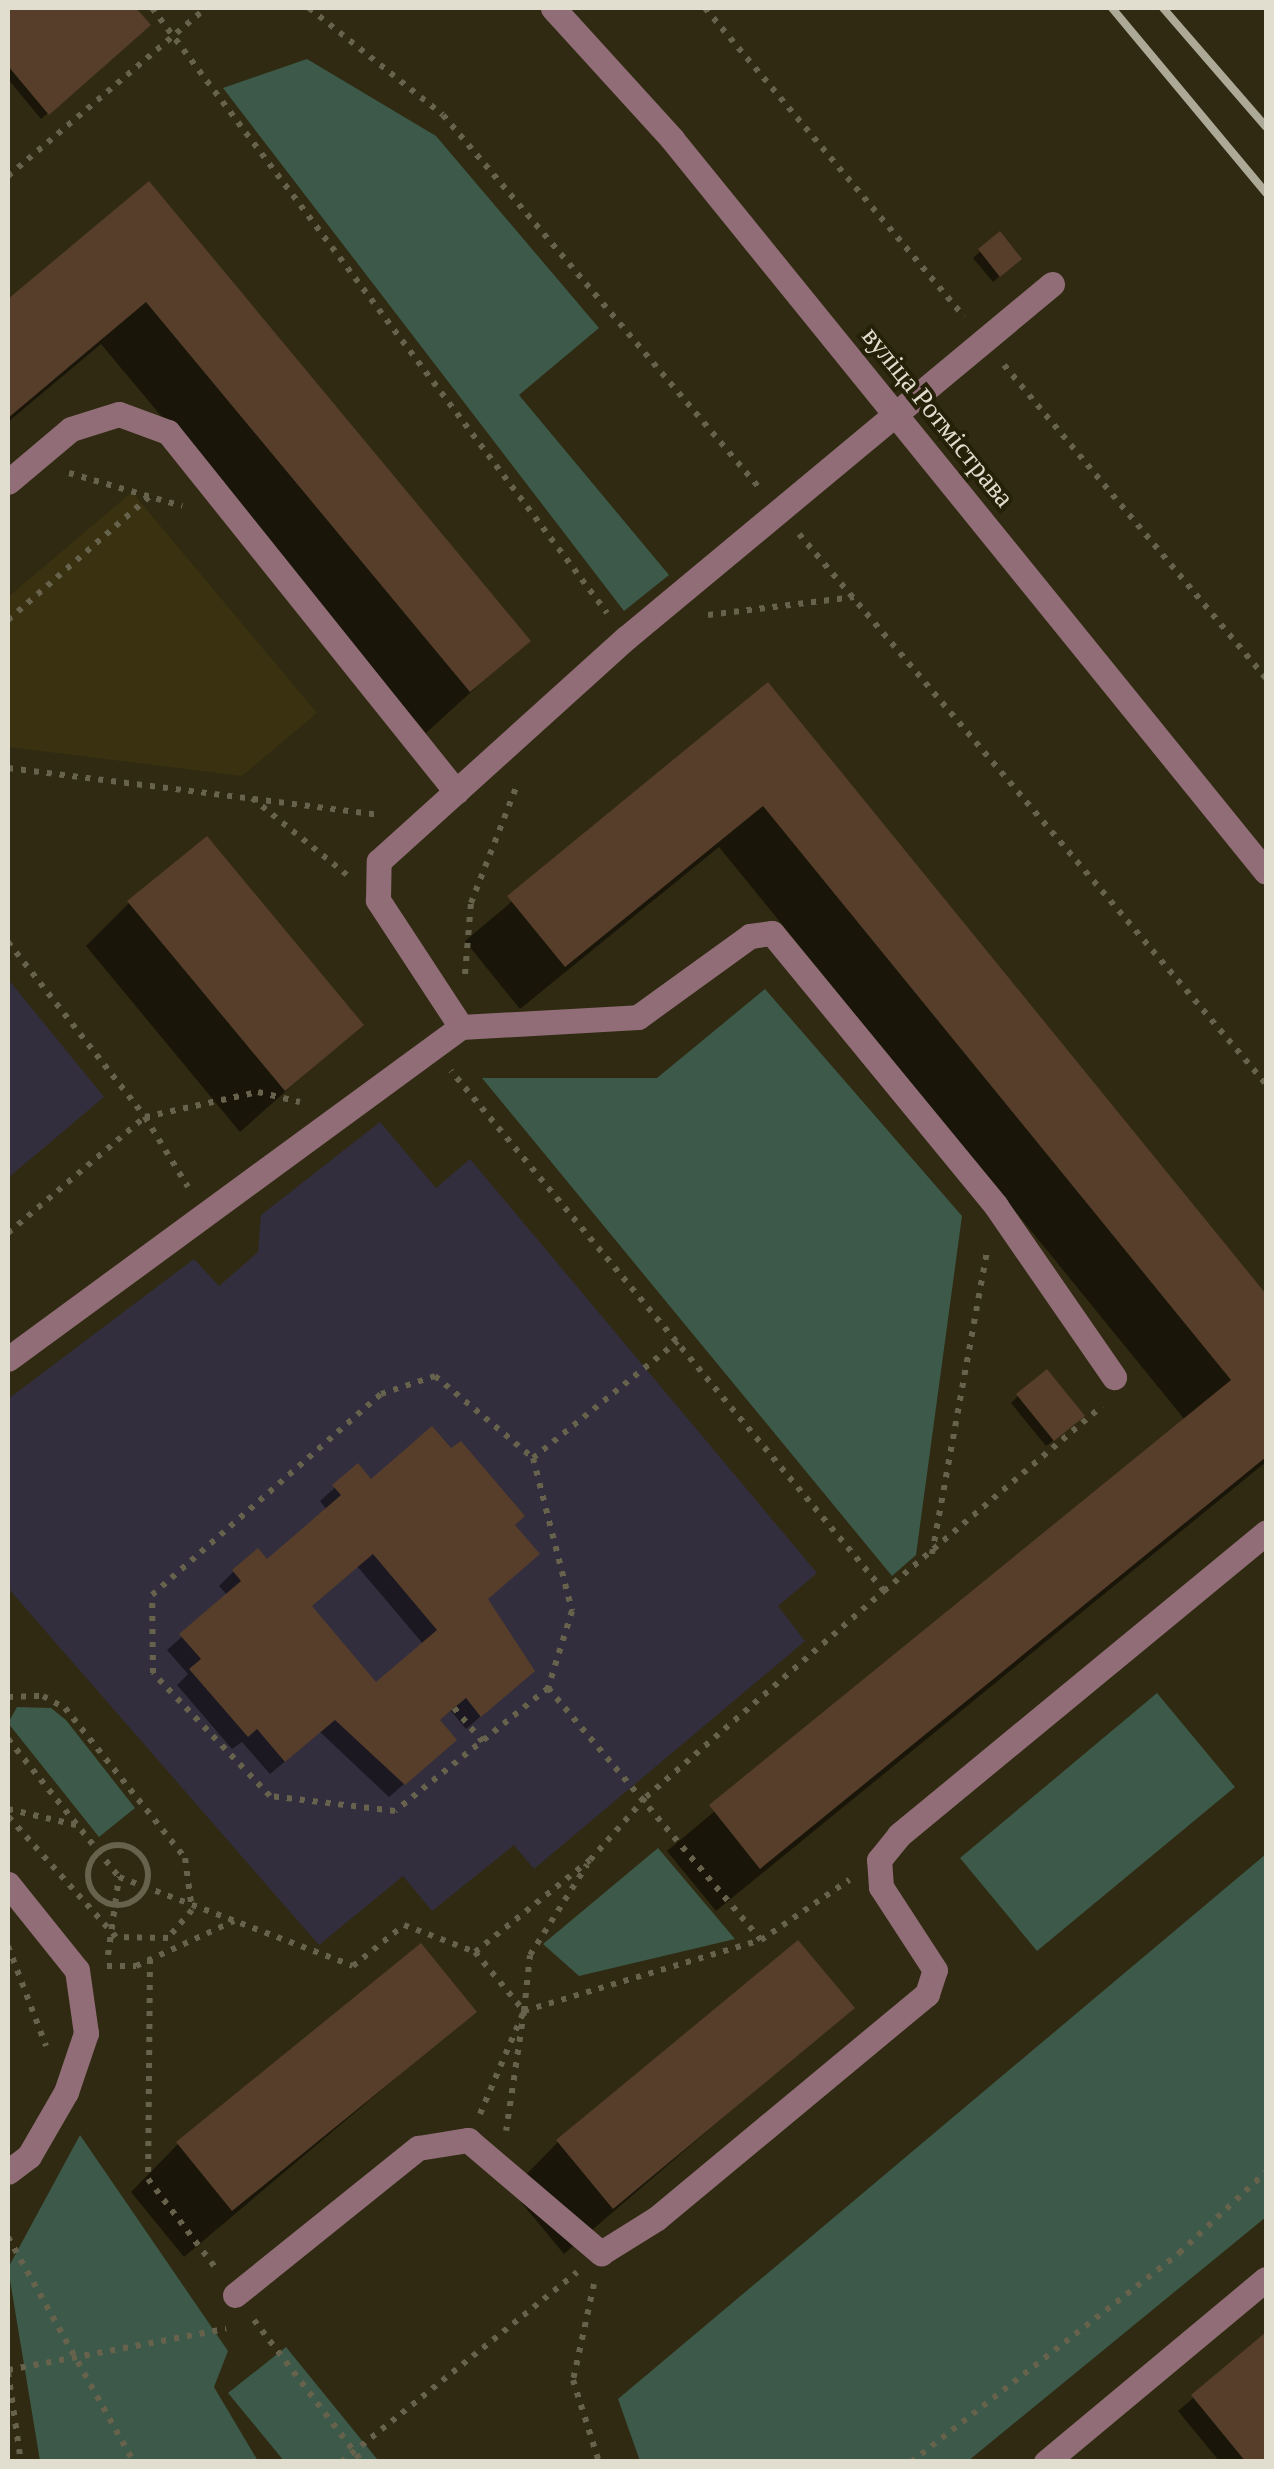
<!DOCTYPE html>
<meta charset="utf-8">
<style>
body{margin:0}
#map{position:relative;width:1274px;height:2469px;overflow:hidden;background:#2f2a11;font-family:"Crimson Pro",serif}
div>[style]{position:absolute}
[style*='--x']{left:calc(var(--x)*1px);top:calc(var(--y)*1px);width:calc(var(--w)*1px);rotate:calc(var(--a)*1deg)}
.education>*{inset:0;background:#332e3e}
.green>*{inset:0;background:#3d5949}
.sand>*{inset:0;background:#393110}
.shadow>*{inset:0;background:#0007}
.building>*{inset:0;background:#563e2a}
.path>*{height:6px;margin-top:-3px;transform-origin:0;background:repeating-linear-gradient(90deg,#66624c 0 5px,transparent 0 13px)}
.path>.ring{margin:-3px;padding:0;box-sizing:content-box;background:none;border:6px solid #66624c;border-radius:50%}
.minor>*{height:25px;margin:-12.5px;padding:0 12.5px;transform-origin:12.5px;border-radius:12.5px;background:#916d77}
.rail>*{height:8px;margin:-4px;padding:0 4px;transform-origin:4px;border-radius:4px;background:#aca997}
span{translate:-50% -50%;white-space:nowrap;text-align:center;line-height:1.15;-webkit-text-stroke:8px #252008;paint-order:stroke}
.street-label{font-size:28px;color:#e1decf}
.frame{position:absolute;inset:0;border:10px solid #e1decf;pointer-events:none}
</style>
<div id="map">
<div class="education">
<div style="clip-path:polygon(8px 979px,104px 1097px,8px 1178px)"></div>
<div style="clip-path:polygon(380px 1122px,436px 1188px,470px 1159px,817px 1573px,778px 1606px,805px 1641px,534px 1869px,514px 1845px,432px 1911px,403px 1876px,319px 1945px,8px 1588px,8px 1399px,194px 1259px,219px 1286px,258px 1252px,261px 1215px)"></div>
</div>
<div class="green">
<div style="clip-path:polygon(307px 59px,436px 136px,599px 328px,519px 395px,669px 575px,624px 611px,223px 88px)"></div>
<div style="clip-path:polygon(765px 989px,962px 1216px,916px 1555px,892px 1576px,482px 1078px,657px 1078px)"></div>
<div style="clip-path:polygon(1157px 1693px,1235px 1787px,1037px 1951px,960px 1858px)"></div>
<div style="clip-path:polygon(17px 1707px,51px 1708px,66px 1720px,135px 1808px,99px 1837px,8px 1723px)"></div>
<div style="clip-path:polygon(658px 1848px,735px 1939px,579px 1976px,543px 1944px)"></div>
<div style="clip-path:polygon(1266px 1854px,1266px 2217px,968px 2461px,640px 2461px,618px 2399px)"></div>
<div style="clip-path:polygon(80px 2135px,228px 2351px,214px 2387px,258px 2461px,40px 2461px,8px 2268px)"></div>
<div style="clip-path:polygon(286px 2347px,377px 2459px,374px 2461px,284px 2461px,228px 2393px)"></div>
</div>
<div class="sand">
<div style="clip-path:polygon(132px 492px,317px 713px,242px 776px,8px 747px,8px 597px)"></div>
</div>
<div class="shadow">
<div style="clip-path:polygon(8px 8px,132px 8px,147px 24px,41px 119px,8px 79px)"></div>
<div style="clip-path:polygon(148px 184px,528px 640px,426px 733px,101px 344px,8px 422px,8px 302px)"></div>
<div style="clip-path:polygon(1000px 235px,1013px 265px,993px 282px,973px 258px)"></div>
<div style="clip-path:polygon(768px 686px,1266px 1298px,1266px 1462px,716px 1911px,667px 1851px,1185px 1420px,719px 847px,520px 1009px,465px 941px)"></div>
<div style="clip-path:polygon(129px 903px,360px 1025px,240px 1132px,86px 946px)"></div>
<div style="clip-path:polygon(1018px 1396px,1076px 1423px,1046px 1446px,1011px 1403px)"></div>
<div style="clip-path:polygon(evenodd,358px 1467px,371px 1482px,512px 1526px,485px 1600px,517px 1685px,466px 1729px,451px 1711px,437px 1721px,439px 1754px,389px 1797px,320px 1732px,270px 1774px,242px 1742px,232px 1749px,177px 1685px,188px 1674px,167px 1650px,228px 1596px,219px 1586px,233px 1572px,257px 1552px,266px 1562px,327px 1510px,320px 1501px,358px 1467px,357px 1566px,424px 1645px,376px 1685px,310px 1607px,357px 1566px)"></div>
<div style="clip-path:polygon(851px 2008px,564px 2254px,511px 2190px,558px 2142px)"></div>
<div style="clip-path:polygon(474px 2012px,184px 2257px,131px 2192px,178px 2144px)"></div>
<div style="clip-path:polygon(1266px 2336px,1266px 2462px,1220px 2462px,1178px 2411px)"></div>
</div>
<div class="building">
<div style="clip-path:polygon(8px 8px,136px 8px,151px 25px,49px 115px,8px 66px)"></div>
<div style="clip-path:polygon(149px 181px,531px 641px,470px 692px,146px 302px,8px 418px,8px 299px)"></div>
<div style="clip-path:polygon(1000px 231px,1022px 259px,1000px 277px,978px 249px)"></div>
<div style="clip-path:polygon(768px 682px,1266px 1294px,1266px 1457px,760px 1869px,709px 1805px,1231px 1380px,763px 806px,565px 967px,507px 896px)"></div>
<div style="clip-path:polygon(207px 836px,364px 1025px,285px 1091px,127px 901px)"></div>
<div style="clip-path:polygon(1047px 1369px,1085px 1416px,1054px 1441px,1016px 1394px)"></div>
<div style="clip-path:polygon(evenodd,432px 1426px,451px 1448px,461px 1441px,525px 1516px,515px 1525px,540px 1554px,488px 1599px,535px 1671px,481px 1717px,466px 1698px,454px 1708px,440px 1720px,457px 1740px,405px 1785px,335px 1720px,285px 1762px,257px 1729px,248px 1737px,189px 1669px,201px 1659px,179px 1634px,241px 1581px,232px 1570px,258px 1548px,267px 1559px,341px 1495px,332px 1485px,358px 1463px,371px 1479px,432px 1426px,373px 1554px,437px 1630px,376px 1682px,312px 1606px,373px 1554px)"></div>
<div style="clip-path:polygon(798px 1940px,855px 2008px,613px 2209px,556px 2140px)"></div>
<div style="clip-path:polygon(421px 1943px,477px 2012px,232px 2211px,176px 2142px)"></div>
<div style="clip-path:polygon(1266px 2332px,1266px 2462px,1246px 2462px,1191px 2395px)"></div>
</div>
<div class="path">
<div style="--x:152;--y:8;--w:757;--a:53.05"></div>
<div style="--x:309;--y:8;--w:171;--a:38.6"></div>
<div style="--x:443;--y:115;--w:487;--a:49.7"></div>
<div style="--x:705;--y:8;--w:403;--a:50"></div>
<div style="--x:8;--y:176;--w:260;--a:-40.3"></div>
<div style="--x:1004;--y:365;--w:408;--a:50.1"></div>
<div style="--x:69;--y:473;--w:118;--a:16.3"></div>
<div style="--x:799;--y:534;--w:722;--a:49.67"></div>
<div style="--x:708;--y:615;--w:147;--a:-7"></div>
<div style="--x:8;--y:620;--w:187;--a:-41.1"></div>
<div style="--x:8;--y:768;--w:373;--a:7.2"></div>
<div style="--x:252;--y:798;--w:122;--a:39"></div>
<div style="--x:8;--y:942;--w:222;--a:51.9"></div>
<div style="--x:145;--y:1117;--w:82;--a:58.4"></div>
<div style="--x:465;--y:974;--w:71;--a:-85.2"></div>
<div style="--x:471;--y:903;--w:127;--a:-68.7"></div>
<div style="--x:8;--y:1233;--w:180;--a:-40.3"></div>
<div style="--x:145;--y:1117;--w:116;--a:-12.5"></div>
<div style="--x:258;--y:1092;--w:43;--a:13.4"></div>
<div style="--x:533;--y:1458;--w:158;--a:75.7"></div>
<div style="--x:572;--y:1611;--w:81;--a:107.3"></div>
<div style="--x:548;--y:1688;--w:196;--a:141.2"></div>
<div style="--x:395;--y:1811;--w:126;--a:-173.2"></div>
<div style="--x:270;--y:1796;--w:170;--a:-133.6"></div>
<div style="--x:153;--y:1673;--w:78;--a:-90.7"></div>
<div style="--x:152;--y:1595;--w:305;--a:-41.3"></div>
<div style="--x:381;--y:1394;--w:57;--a:-18.4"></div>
<div style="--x:435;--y:1376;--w:128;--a:39.9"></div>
<div style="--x:533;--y:1458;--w:186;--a:-38.9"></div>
<div style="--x:932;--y:1554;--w:309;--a:-79.7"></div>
<div style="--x:884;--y:1591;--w:286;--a:-40.3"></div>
<div style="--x:548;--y:1688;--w:330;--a:49.8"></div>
<div style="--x:761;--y:1940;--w:107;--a:-34.3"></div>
<div style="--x:8;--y:1697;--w:35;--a:-2"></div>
<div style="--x:43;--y:1696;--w:25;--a:29"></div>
<div style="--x:65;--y:1708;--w:192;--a:51.3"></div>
<div style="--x:185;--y:1858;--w:52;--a:82.3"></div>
<div style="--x:192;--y:1910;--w:37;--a:131"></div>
<div style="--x:168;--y:1938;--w:52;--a:-178.9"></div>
<div style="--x:116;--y:1937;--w:162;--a:-131.8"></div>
<div style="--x:454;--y:1708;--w:46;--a:49.4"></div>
<div style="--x:8;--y:1739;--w:177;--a:51.2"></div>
<div style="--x:119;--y:1877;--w:250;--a:20.8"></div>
<div style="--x:353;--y:1966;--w:65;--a:-38.8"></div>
<div style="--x:404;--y:1925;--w:76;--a:20.8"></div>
<div style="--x:475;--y:1952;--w:147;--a:-38.7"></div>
<div style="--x:590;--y:1860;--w:84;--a:-48.4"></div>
<div style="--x:646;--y:1797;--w:315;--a:-40.9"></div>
<div style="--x:884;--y:1591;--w:677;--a:-129.78"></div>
<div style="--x:8;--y:1809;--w:70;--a:13.2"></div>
<div class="ring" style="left:88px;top:1845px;width:54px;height:54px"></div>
<div style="--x:8;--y:1946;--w:107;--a:69.2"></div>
<div style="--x:475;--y:1952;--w:77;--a:50.3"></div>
<div style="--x:524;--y:2011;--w:121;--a:98.5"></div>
<div style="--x:108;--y:1955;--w:79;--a:-82"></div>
<div style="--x:150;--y:1959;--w:220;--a:90.5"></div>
<div style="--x:148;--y:2179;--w:114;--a:52.8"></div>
<div style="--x:107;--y:1966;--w:29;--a:0"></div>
<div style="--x:136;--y:1966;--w:108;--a:-24.7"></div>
<div style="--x:524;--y:2011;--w:56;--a:-83.9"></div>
<div style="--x:530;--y:1955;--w:107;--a:-57.7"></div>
<div style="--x:480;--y:2114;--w:112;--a:-66.9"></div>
<div style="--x:524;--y:2011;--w:247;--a:-16.7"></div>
<div style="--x:8;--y:2237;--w:258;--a:60.8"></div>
<div style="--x:594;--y:2284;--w:98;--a:102.3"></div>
<div style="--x:573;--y:2380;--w:86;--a:72.4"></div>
<div style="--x:254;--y:2320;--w:178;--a:52.7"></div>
<div style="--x:8;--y:2370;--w:222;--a:-10.7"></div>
<div style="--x:8;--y:2372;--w:91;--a:81.8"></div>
<div style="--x:341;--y:2462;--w:303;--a:-38.8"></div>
<div style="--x:911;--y:2462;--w:340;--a:-37.9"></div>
<div style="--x:1179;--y:2253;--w:119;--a:-43"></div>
</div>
<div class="minor">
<div style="--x:553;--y:8;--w:177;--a:47.7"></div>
<div style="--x:672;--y:139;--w:943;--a:50.98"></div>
<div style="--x:8;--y:482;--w:82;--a:-40.1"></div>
<div style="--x:71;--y:429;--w:50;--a:-17.4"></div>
<div style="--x:119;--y:414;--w:52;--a:20.2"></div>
<div style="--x:168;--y:432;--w:461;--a:51.3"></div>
<div style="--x:461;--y:1027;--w:152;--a:-123.2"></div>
<div style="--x:378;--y:900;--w:39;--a:-89"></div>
<div style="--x:379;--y:861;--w:333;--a:-42.1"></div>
<div style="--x:626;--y:638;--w:554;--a:-39.73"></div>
<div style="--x:8;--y:1359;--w:562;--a:-36.24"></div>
<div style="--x:461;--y:1027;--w:177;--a:-3.2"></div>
<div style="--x:638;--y:1017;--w:138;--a:-35.9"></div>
<div style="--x:750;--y:936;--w:22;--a:-8"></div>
<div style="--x:772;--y:933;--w:353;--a:50.6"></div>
<div style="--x:996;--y:1206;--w:208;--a:55.4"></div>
<div style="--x:8;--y:1884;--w:110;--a:51.3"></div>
<div style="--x:77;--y:1970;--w:64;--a:81.9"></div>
<div style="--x:86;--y:2033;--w:62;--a:108.7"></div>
<div style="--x:66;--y:2092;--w:74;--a:120"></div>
<div style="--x:29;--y:2156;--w:26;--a:143"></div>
<div style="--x:235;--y:2295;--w:235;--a:-38.8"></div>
<div style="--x:418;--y:2148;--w:51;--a:-9.1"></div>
<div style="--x:468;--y:2140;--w:175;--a:40.4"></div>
<div style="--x:601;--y:2253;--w:66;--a:-32"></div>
<div style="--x:657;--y:2218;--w:351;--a:-39.7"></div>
<div style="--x:927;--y:1994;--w:25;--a:-72"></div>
<div style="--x:935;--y:1970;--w:99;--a:-123"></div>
<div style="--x:881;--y:1887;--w:27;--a:-94"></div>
<div style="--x:879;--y:1860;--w:32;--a:-51"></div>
<div style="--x:899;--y:1835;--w:476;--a:-39.5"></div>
<div style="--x:1046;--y:2462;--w:286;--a:-39.8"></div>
</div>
<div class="rail">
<div style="--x:1112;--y:8;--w:241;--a:50.2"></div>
<div style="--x:1163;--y:8;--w:157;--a:49.1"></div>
</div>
<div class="street-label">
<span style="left:938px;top:417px;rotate:51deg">вуліца Ротмістрава</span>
</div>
<div class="frame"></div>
</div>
